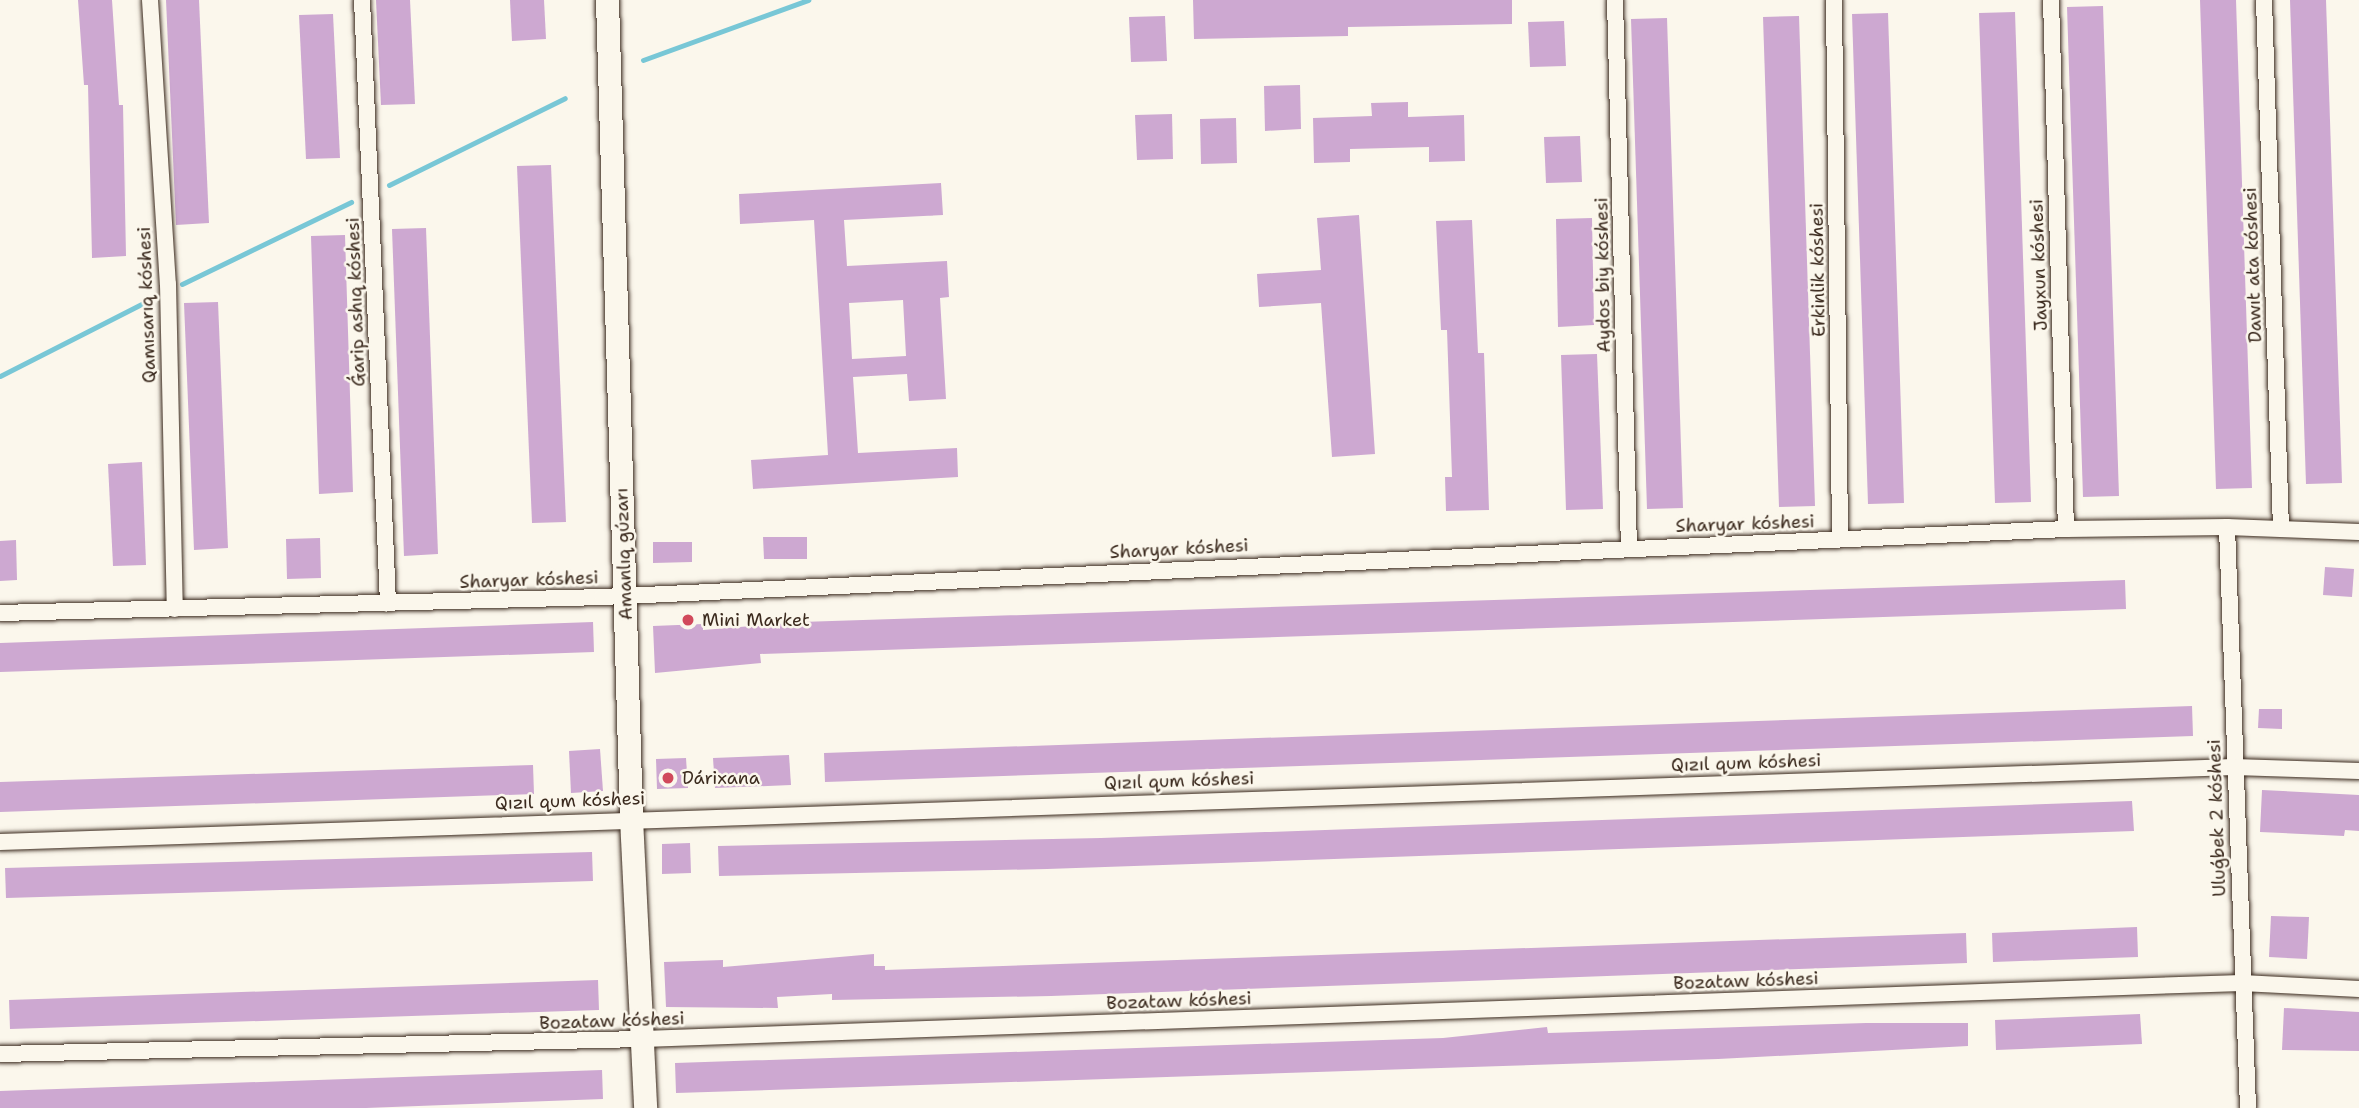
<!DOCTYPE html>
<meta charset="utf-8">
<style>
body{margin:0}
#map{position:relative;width:2359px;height:1108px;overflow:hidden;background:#fbf7ec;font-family:"Shantell Sans",sans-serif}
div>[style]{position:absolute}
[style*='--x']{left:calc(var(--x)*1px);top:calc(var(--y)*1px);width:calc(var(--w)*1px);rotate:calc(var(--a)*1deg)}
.stream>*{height:5px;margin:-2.5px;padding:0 2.5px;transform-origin:2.5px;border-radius:2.5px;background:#78c7d6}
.building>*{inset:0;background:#cda8d1}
.roads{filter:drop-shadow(0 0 2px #3b2a1e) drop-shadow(0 0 2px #3b2a1e)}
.street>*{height:16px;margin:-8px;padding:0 8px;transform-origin:8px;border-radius:8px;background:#fbf7ec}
.secondary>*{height:23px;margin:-11.5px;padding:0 11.5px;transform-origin:11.5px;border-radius:11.5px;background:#fbf7ec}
.dots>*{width:19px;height:19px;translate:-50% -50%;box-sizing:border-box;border:4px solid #fbf7ec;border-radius:50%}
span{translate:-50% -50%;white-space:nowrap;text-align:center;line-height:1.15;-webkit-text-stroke:5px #fbf7ec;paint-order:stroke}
.street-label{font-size:18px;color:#3b2a1e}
.poi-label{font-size:18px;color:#3b2a1e}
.left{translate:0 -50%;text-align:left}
</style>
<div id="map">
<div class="stream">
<div style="--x:643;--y:60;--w:176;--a:-20"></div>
<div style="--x:389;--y:185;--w:196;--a:-26.3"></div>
<div style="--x:182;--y:284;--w:188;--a:-25.9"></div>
<div style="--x:0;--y:376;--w:172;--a:-27"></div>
</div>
<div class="building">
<div style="clip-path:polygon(78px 0,112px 0,119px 105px,123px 105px,126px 256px,92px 258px,88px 85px,84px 85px)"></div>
<div style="clip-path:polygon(166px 0,199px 0,209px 223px,176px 225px)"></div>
<div style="clip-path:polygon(376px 0,410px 0,415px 104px,381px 105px)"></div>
<div style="clip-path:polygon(510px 0,544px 0,546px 39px,512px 41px)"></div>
<div style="clip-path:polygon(1193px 0,1512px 0,1512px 24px,1348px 27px,1348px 36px,1194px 39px)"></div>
<div style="clip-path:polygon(2200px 0,2236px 0,2252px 488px,2216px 489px)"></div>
<div style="clip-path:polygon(2290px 0,2326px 0,2342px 483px,2306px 484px)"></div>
<div style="clip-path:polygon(2103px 6px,2119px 496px,2083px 497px,2067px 7px)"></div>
<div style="clip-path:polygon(2015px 12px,2031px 502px,1995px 503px,1979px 13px)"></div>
<div style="clip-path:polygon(1888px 13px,1904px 503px,1868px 504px,1852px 14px)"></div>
<div style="clip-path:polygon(333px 14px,340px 158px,306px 159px,299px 15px)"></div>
<div style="clip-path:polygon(1165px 16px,1167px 61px,1131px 62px,1129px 17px)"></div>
<div style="clip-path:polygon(1799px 16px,1815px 506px,1779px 507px,1763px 17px)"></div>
<div style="clip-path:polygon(1667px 18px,1683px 508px,1647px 509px,1631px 19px)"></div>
<div style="clip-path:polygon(1564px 21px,1566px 66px,1530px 67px,1528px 22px)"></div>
<div style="clip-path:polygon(1300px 85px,1301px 129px,1265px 131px,1264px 86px)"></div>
<div style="clip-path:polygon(1408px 102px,1408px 117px,1464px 115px,1465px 161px,1429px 162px,1429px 147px,1350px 149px,1350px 162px,1314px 163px,1313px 118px,1372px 116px,1371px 103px)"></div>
<div style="clip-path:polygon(1172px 114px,1173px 159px,1137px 160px,1135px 115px)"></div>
<div style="clip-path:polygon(1236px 118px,1237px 163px,1201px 164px,1200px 119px)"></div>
<div style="clip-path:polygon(1580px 136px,1582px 182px,1546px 183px,1544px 137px)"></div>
<div style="clip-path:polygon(551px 165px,566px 522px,532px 523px,517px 166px)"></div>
<div style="clip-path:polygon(evenodd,941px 183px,943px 215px,844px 220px,847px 266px,947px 261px,949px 297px,940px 298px,946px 399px,909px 401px,907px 374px,853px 377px,858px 453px,957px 448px,958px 477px,753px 489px,751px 460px,828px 455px,814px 220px,740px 224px,739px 194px,941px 183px,903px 300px,906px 356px,852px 359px,849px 303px,903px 300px)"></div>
<div style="clip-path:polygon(1359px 215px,1375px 454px,1332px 457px,1321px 303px,1259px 307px,1257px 274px,1321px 270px,1317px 218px)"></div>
<div style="clip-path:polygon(1592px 218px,1594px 325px,1558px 327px,1556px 219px)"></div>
<div style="clip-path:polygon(1472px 220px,1478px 353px,1484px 353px,1489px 510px,1446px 511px,1445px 477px,1452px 477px,1447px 330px,1441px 330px,1436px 221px)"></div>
<div style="clip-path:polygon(426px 228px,438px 554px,404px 556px,392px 229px)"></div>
<div style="clip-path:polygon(345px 235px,353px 492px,319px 494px,311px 236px)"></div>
<div style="clip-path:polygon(218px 302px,228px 548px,194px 550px,184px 303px)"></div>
<div style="clip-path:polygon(1597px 354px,1603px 509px,1566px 510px,1561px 355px)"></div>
<div style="clip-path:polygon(142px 462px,146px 565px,113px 566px,108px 464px)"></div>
<div style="clip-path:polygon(763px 537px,807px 537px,807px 559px,764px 559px)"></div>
<div style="clip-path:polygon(320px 538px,321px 578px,287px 579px,286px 539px)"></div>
<div style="clip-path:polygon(16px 540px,17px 580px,0 581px,0 541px)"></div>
<div style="clip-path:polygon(653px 542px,692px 542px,692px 562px,653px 563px)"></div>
<div style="clip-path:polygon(2325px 567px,2354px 569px,2352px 597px,2323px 595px)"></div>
<div style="clip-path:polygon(2125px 580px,2126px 609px,760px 654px,761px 663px,655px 673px,653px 626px,703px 624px,703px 630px,801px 622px)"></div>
<div style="clip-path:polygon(593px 622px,594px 652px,0 672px,0 643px)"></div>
<div style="clip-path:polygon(2192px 706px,2193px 736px,825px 782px,824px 753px)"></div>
<div style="clip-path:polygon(2259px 709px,2282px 709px,2282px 729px,2258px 728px)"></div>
<div style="clip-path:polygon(600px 749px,603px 791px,571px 793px,569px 751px)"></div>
<div style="clip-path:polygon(789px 755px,791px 785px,715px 788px,713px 758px)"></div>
<div style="clip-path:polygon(686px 758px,688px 788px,657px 789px,656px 759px)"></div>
<div style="clip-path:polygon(533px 765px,534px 794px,0 812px,0 782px)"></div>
<div style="clip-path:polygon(2262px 790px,2359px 795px,2359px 831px,2345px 830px,2344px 836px,2260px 832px)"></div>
<div style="clip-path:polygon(2132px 801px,2134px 831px,1047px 869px,719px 876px,718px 846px,1101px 838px)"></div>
<div style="clip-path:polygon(690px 843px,691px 873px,662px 874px,662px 844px)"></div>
<div style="clip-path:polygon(592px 852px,593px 881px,6px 898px,5px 868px)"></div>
<div style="clip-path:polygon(2271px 916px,2309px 917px,2307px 959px,2269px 957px)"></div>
<div style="clip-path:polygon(2137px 927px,2138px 957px,1993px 962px,1992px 933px)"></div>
<div style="clip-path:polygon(1966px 933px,1967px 963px,1051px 996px,832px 1000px,832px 994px,777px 997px,778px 1008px,666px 1007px,664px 962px,723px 960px,723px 967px,874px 954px,874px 966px,885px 966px,885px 970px)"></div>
<div style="clip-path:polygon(598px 980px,599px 1010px,10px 1029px,9px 1000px)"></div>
<div style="clip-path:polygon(2284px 1008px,2359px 1012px,2359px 1051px,2282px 1050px)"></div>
<div style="clip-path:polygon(2140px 1014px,2142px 1044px,1996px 1050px,1995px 1020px)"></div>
<div style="clip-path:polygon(1866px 1023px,1968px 1023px,1968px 1046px,1718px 1059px,676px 1093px,675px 1063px,1443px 1038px,1547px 1027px,1548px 1033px)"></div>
<div style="clip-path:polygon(602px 1070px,603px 1099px,366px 1108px,0 1108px,0 1091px)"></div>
</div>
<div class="roads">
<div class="street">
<div style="--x:150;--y:0;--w:285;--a:86.4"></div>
<div style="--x:168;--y:284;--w:325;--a:88.8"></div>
<div style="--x:362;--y:0;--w:604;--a:87.53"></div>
<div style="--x:1615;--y:0;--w:548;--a:88.54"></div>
<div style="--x:1834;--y:0;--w:539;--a:89.36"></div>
<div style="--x:2051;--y:0;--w:529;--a:88.38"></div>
<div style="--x:2264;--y:0;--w:528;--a:88.16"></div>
<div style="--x:2227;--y:527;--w:581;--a:87.93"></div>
<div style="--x:0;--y:613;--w:602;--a:-1.52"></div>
<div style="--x:602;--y:597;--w:1466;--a:-2.66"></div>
<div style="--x:2066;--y:529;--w:161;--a:-0.7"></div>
<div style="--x:2227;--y:527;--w:132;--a:2.2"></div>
<div style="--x:0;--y:842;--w:2235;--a:-1.92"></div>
<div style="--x:2234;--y:767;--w:125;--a:1.8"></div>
<div style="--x:0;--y:1054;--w:643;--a:-1.34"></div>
<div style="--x:643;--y:1039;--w:1600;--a:-2.01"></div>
<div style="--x:2242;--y:983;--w:117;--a:2.9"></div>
</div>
<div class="secondary">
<div style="--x:607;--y:0;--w:818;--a:88.32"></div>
<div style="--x:631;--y:818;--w:290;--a:87.2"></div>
</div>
</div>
<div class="dots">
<div style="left:688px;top:620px;background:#d1495b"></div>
<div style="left:668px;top:778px;background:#d1495b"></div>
</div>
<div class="street-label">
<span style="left:2039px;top:265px;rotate:-92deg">Jayxun kóshesi</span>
<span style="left:2253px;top:265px;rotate:-92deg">Dawıt ata kóshesi</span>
<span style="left:1818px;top:270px;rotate:-91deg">Erkinlik kóshesi</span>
<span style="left:1603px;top:275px;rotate:-91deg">Aydos biy kóshesi</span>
<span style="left:356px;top:302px;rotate:-92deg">Ǵarip ashıq kóshesi</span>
<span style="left:147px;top:305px;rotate:-92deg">Qamısarıq kóshesi</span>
<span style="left:1745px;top:524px;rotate:-2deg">Sharyar kóshesi</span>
<span style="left:1179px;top:549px;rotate:-3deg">Sharyar kóshesi</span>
<span style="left:624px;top:554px;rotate:-92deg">Amanlıq gúzarı</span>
<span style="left:529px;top:580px;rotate:-2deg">Sharyar kóshesi</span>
<span style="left:1746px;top:763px;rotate:-2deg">Qızıl qum kóshesi</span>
<span style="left:1179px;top:781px;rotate:-2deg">Qızıl qum kóshesi</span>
<span style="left:570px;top:801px;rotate:-2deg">Qızıl qum kóshesi</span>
<span style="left:2217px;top:818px;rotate:-92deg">Uluǵbek 2 kóshesi</span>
<span style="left:1746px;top:981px;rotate:-2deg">Bozataw kóshesi</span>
<span style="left:1179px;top:1001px;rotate:-2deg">Bozataw kóshesi</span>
<span style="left:612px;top:1021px;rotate:-2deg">Bozataw kóshesi</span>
</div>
<div class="poi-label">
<span class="left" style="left:702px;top:620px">Mini Market</span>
<span class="left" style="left:682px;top:778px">Dárixana</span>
</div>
</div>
